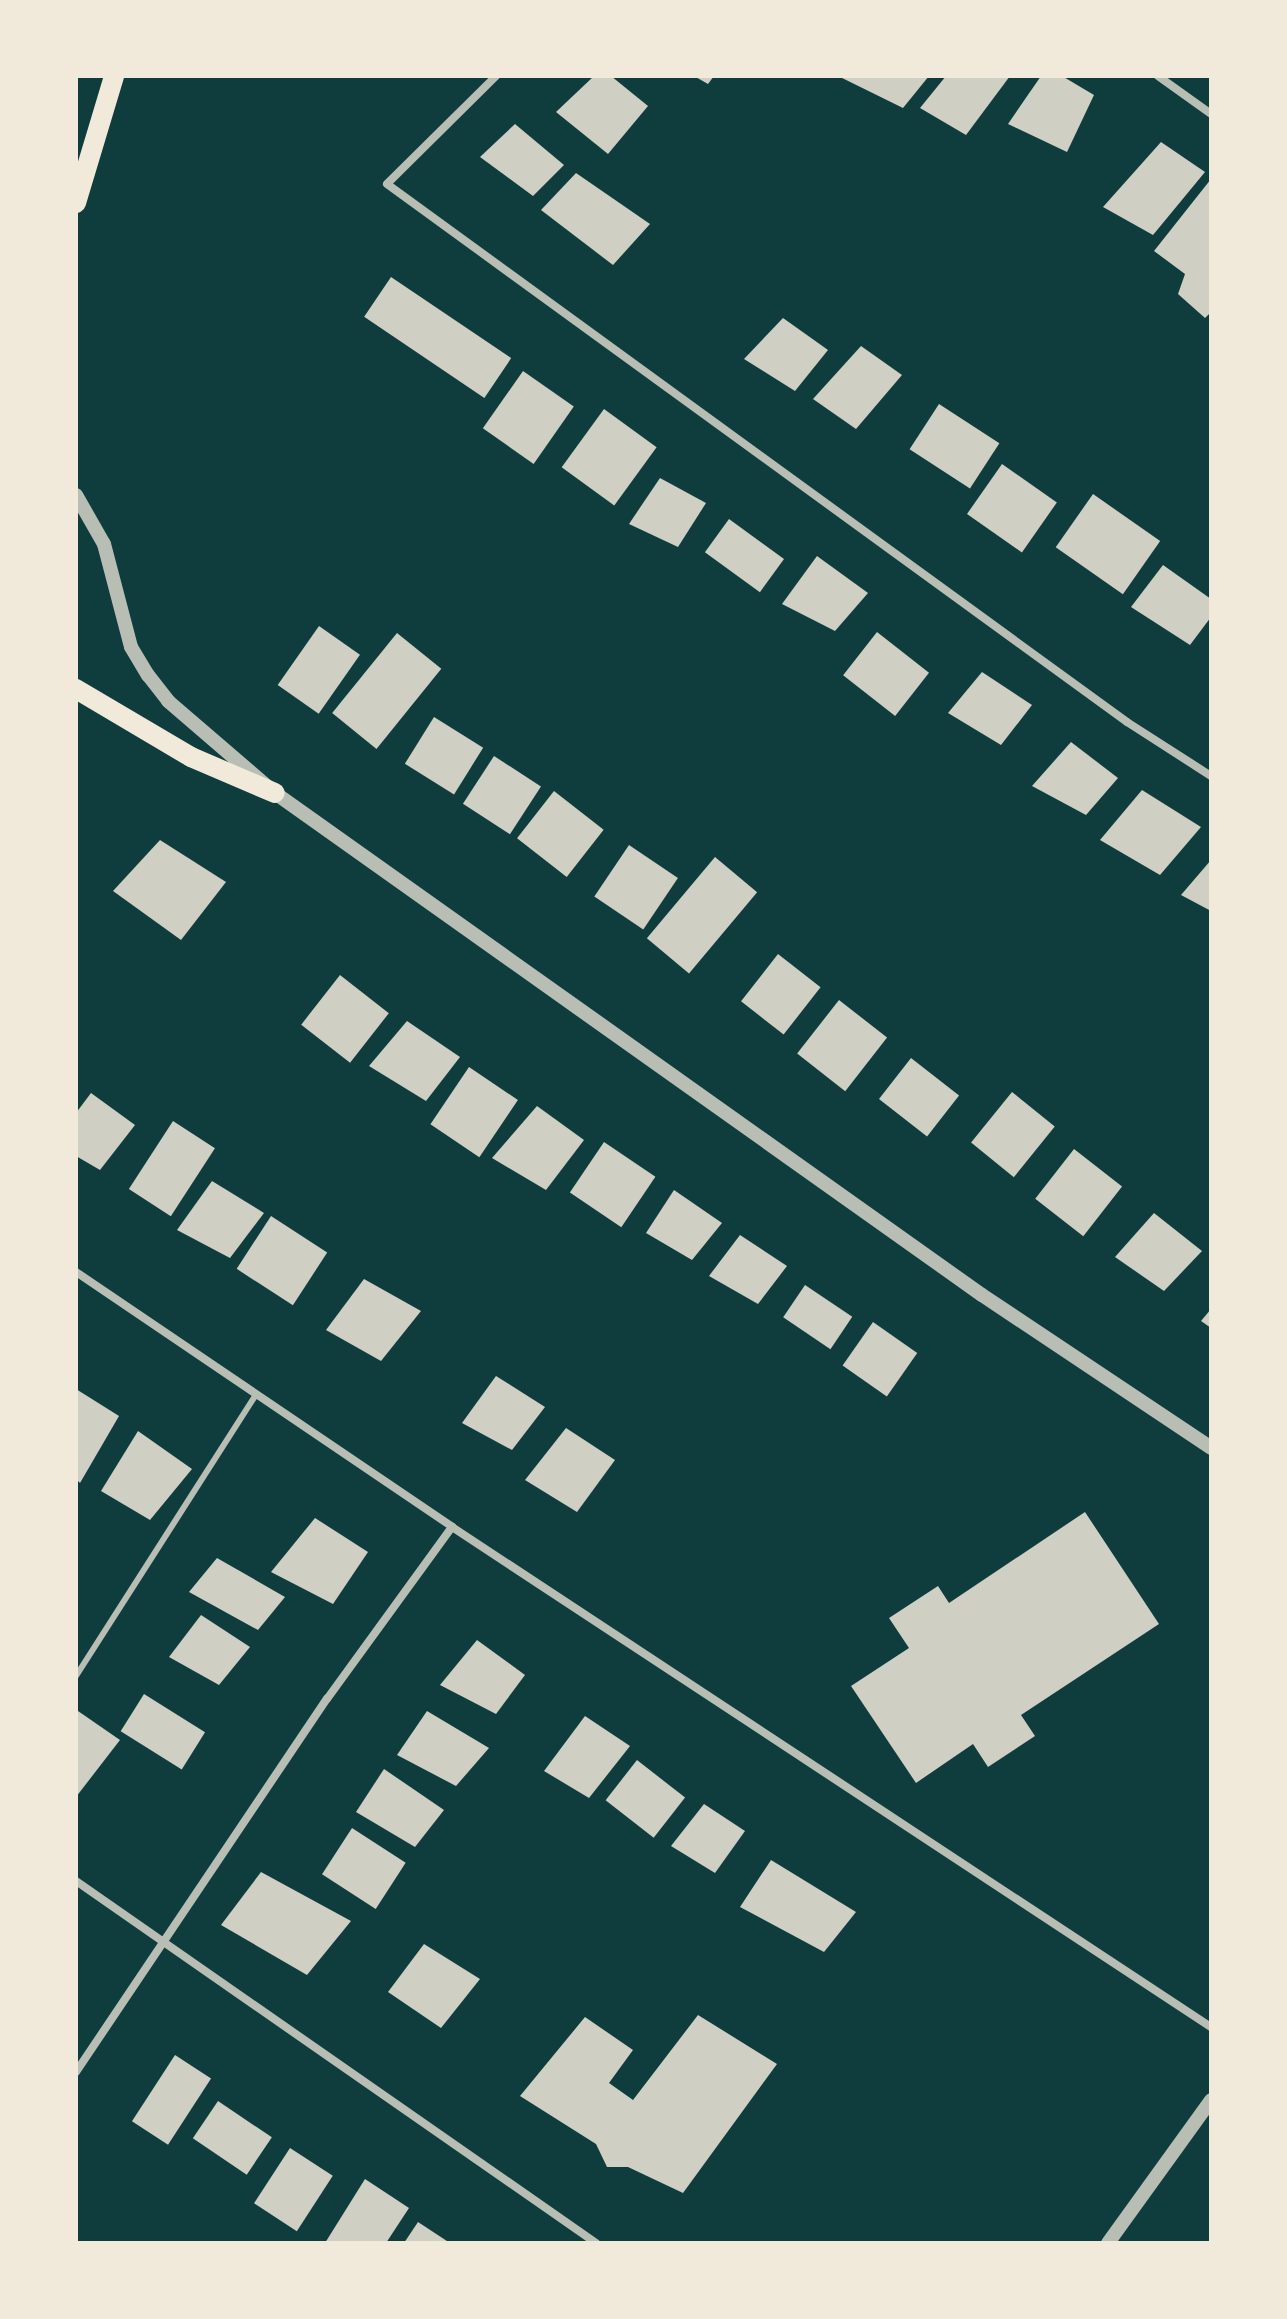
<!DOCTYPE html>
<html>
<head>
<meta charset="utf-8">
<style>
	body { margin:0 }
	#map { position:relative; width:1287px; height:2319px; overflow:hidden; background:#0f3d3e; font-family:"Public Sans",sans-serif }
	div>[style] { position:absolute }
	[style*='--x'] { left:calc(var(--x)*1px); top:calc(var(--y)*1px); width:calc(var(--w)*1px); rotate:calc(var(--a)*1deg) }
	.building>* { inset:0; background:#cfcfc3; transform-origin:0 0 }
	.service>* { height:6px; margin:-3px; padding:0 3px; transform-origin:3px; border-radius:3px; background:#b8beb3 }
	.minor>* { height:8px; margin:-4px; padding:0 4px; transform-origin:4px; border-radius:4px; background:#b8beb3 }
	.tertiary>* { height:14px; margin:-7px; padding:0 7px; transform-origin:7px; border-radius:7px; background:#b8beb3 }
	.primary>* { height:20px; margin:-10px; padding:0 10px; transform-origin:10px; border-radius:10px; background:#f1e9da }
	span { translate:-50% -50%; white-space:nowrap; text-align:center; line-height:1.15; -webkit-text-stroke:6px #f1e9da; paint-order:stroke }
	.frame { position:absolute; inset:0; border:78px solid #f1e9da; pointer-events:none }
</style>
</head>
<body>
<div id="map">
	<div class="building">
		<div style="clip-path:polygon(594px 76px,611px 76px,648px 106px,608px 154px,556px 112px)"></div>
		<div style="clip-path:polygon(694px 76px,714px 76px,708px 84px)"></div>
		<div style="clip-path:polygon(838px 76px,929px 76px,903px 108px)"></div>
		<div style="clip-path:polygon(946px 76px,1010px 76px,966px 135px,920px 108px)"></div>
		<div style="clip-path:polygon(1041px 76px,1062px 76px,1094px 95px,1067px 152px,1008px 124px)"></div>
		<div style="clip-path:polygon(515px 124px,564px 165px,533px 196px,480px 157px)"></div>
		<div style="clip-path:polygon(1161px 142px,1205px 172px,1153px 235px,1103px 207px)"></div>
		<div style="clip-path:polygon(576px 173px,650px 224px,613px 265px,541px 210px)"></div>
		<div style="clip-path:polygon(1211px 179px,1211px 312px,1205px 318px,1178px 294px,1185px 274px,1154px 251px)"></div>
		<div style="left:391px;top:277px;width:145px;height:48px;rotate:34deg"></div>
		<div style="clip-path:polygon(783px 318px,828px 350px,795px 391px,744px 359px)"></div>
		<div style="clip-path:polygon(861px 346px,902px 375px,856px 429px,813px 399px)"></div>
		<div style="left:523px;top:371px;width:62px;height:70px;rotate:35deg"></div>
		<div style="left:939px;top:404px;width:72px;height:54px;rotate:33deg"></div>
		<div style="left:604px;top:409px;width:65px;height:72px;rotate:36deg"></div>
		<div style="left:1002px;top:464px;width:67px;height:61px;rotate:35deg"></div>
		<div style="clip-path:polygon(660px 478px,706px 503px,678px 547px,629px 524px)"></div>
		<div style="left:1093px;top:494px;width:82px;height:65px;rotate:35deg"></div>
		<div style="left:729px;top:519px;width:68px;height:41px;rotate:36deg"></div>
		<div style="clip-path:polygon(817px 556px,868px 593px,835px 631px,782px 604px)"></div>
		<div style="clip-path:polygon(1163px 565px,1211px 599px,1211px 617px,1190px 645px,1131px 607px)"></div>
		<div style="left:319px;top:626px;width:50px;height:72px;rotate:35deg"></div>
		<div style="left:877px;top:632px;width:66px;height:55px;rotate:38deg"></div>
		<div style="left:397px;top:633px;width:57px;height:103px;rotate:39deg"></div>
		<div style="clip-path:polygon(982px 672px,1032px 705px,1001px 745px,948px 713px)"></div>
		<div style="left:434px;top:717px;width:58px;height:55px;rotate:32deg"></div>
		<div style="clip-path:polygon(1071px 742px,1118px 778px,1086px 815px,1032px 786px)"></div>
		<div style="left:494px;top:756px;width:56px;height:57px;rotate:33deg"></div>
		<div style="clip-path:polygon(1142px 790px,1201px 827px,1160px 875px,1100px 840px)"></div>
		<div style="left:554px;top:791px;width:63px;height:60px;rotate:38deg"></div>
		<div style="clip-path:polygon(160px 840px,226px 882px,181px 940px,113px 891px)"></div>
		<div style="left:629px;top:845px;width:59px;height:62px;rotate:34deg"></div>
		<div style="left:715px;top:857px;width:55px;height:106px;rotate:40deg"></div>
		<div style="clip-path:polygon(1211px 860px,1211px 911px,1181px 895px)"></div>
		<div style="left:778px;top:954px;width:54px;height:60px;rotate:38deg"></div>
		<div style="left:340px;top:975px;width:62px;height:63px;rotate:38deg"></div>
		<div style="left:839px;top:1000px;width:61px;height:68px;rotate:38deg"></div>
		<div style="clip-path:polygon(407px 1021px,460px 1057px,426px 1101px,369px 1066px)"></div>
		<div style="left:911px;top:1058px;width:61px;height:52px;rotate:38deg"></div>
		<div style="left:469px;top:1067px;width:59px;height:69px;rotate:34deg"></div>
		<div style="left:1012px;top:1092px;width:55px;height:65px;rotate:39deg"></div>
		<div style="clip-path:polygon(91px 1093px,135px 1125px,100px 1170px,76px 1156px,76px 1113px)"></div>
		<div style="clip-path:polygon(537px 1106px,584px 1140px,546px 1190px,492px 1158px)"></div>
		<div style="left:173px;top:1121px;width:50px;height:81px;rotate:33deg"></div>
		<div style="left:604px;top:1142px;width:62px;height:61px;rotate:34deg"></div>
		<div style="left:1074px;top:1149px;width:61px;height:63px;rotate:38deg"></div>
		<div style="clip-path:polygon(212px 1181px,264px 1213px,230px 1258px,177px 1230px)"></div>
		<div style="clip-path:polygon(674px 1190px,722px 1223px,692px 1260px,646px 1233px)"></div>
		<div style="clip-path:polygon(1154px 1213px,1202px 1251px,1164px 1291px,1115px 1257px)"></div>
		<div style="left:271px;top:1216px;width:67px;height:63px;rotate:33deg"></div>
		<div style="clip-path:polygon(740px 1235px,787px 1266px,758px 1304px,709px 1276px)"></div>
		<div style="clip-path:polygon(364px 1279px,421px 1311px,381px 1361px,326px 1330px)"></div>
		<div style="left:805px;top:1285px;width:57px;height:39px;rotate:34deg"></div>
		<div style="clip-path:polygon(1211px 1309px,1211px 1328px,1201px 1321px)"></div>
		<div style="left:873px;top:1322px;width:54px;height:53px;rotate:35deg"></div>
		<div style="clip-path:polygon(496px 1376px,545px 1407px,512px 1450px,462px 1423px)"></div>
		<div style="clip-path:polygon(76px 1389px,119px 1416px,80px 1483px,76px 1479px)"></div>
		<div style="clip-path:polygon(566px 1428px,615px 1460px,577px 1512px,525px 1480px)"></div>
		<div style="clip-path:polygon(138px 1431px,192px 1469px,150px 1520px,101px 1491px)"></div>
		<div style="clip-path:polygon(1085px 1512px,1159px 1624px,1021px 1715px,1035px 1736px,988px 1767px,973px 1744px,916px 1783px,851px 1686px,909px 1648px,889px 1618px,938px 1586px,949px 1603px)"></div>
		<div style="clip-path:polygon(315px 1518px,368px 1552px,333px 1604px,271px 1572px)"></div>
		<div style="clip-path:polygon(217px 1558px,285px 1597px,258px 1630px,189px 1592px)"></div>
		<div style="clip-path:polygon(201px 1615px,250px 1647px,219px 1685px,169px 1657px)"></div>
		<div style="clip-path:polygon(477px 1640px,525px 1675px,496px 1714px,440px 1685px)"></div>
		<div style="left:144px;top:1694px;width:72px;height:44px;rotate:32deg"></div>
		<div style="clip-path:polygon(78px 1711px,120px 1740px,76px 1797px,76px 1714px)"></div>
		<div style="clip-path:polygon(427px 1711px,489px 1748px,456px 1786px,397px 1755px)"></div>
		<div style="clip-path:polygon(585px 1716px,630px 1746px,589px 1798px,544px 1771px)"></div>
		<div style="left:637px;top:1760px;width:61px;height:51px;rotate:38deg"></div>
		<div style="clip-path:polygon(384px 1769px,444px 1810px,415px 1847px,356px 1812px)"></div>
		<div style="clip-path:polygon(704px 1804px,745px 1831px,715px 1873px,671px 1846px)"></div>
		<div style="left:352px;top:1828px;width:64px;height:55px;rotate:33deg"></div>
		<div style="clip-path:polygon(771px 1860px,856px 1912px,824px 1952px,740px 1907px)"></div>
		<div style="clip-path:polygon(261px 1872px,351px 1921px,307px 1975px,221px 1925px)"></div>
		<div style="clip-path:polygon(424px 1944px,480px 1979px,441px 2028px,388px 1992px)"></div>
		<div style="clip-path:polygon(698px 2015px,777px 2064px,683px 2193px,628px 2167px,607px 2167px,596px 2144px,520px 2096px,585px 2017px,633px 2050px,609px 2083px,633px 2100px)"></div>
		<div style="left:175px;top:2055px;width:43px;height:79px;rotate:33deg"></div>
		<div style="left:218px;top:2101px;width:65px;height:45px;rotate:34deg"></div>
		<div style="left:290px;top:2148px;width:51px;height:66px;rotate:33deg"></div>
		<div style="clip-path:polygon(365px 2179px,409px 2208px,386px 2243px,325px 2243px)"></div>
		<div style="clip-path:polygon(418px 2222px,450px 2243px,404px 2243px)"></div>
	</div>
	<div class="service">
		<div style="--x:76;--y:1676;--w:335;--a:-57.4"></div>
	</div>
	<div class="minor">
		<div style="--x:496;--y:76;--w:153;--a:135.3"></div>
		<div style="--x:387;--y:184;--w:915;--a:36.02"></div>
		<div style="--x:1127;--y:722;--w:100;--a:32.7"></div>
		<div style="--x:1158;--y:76;--w:65;--a:35.6"></div>
		<div style="--x:76;--y:1272;--w:454;--a:34.1"></div>
		<div style="--x:452;--y:1527;--w:909;--a:33.38"></div>
		<div style="--x:76;--y:1881;--w:634;--a:34.84"></div>
		<div style="--x:76;--y:2072;--w:450;--a:-56.1"></div>
		<div style="--x:327;--y:1699;--w:213;--a:-54"></div>
	</div>
	<div class="tertiary">
		<div style="--x:76;--y:495;--w:56;--a:60.3"></div>
		<div style="--x:104;--y:544;--w:106;--a:75.3"></div>
		<div style="--x:131;--y:647;--w:33;--a:59"></div>
		<div style="--x:148;--y:675;--w:33;--a:52"></div>
		<div style="--x:168;--y:701;--w:141;--a:40.7"></div>
		<div style="--x:275;--y:793;--w:867;--a:35.38"></div>
		<div style="--x:982;--y:1295;--w:275;--a:33.7"></div>
		<div style="--x:1108;--y:2243;--w:176;--a:-54.2"></div>
	</div>
	<div class="primary">
		<div style="--x:76;--y:203;--w:133;--a:-73.3"></div>
		<div style="--x:76;--y:689;--w:134;--a:30.6"></div>
		<div style="--x:191;--y:757;--w:91;--a:23.2"></div>
	</div>
	<div class="frame"></div>
</div>
</body>
</html>
